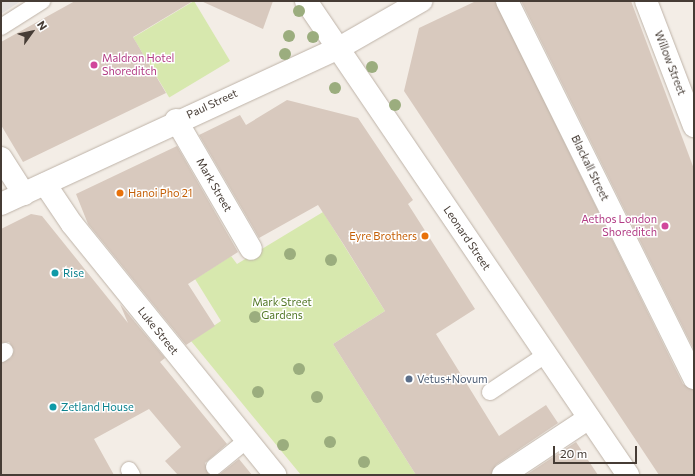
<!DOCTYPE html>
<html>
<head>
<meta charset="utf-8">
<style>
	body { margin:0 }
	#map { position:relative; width:695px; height:476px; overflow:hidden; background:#f3ede6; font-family:Commissioner,sans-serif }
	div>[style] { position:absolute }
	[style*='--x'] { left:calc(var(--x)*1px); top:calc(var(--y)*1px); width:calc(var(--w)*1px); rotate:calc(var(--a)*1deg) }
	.green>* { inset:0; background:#d7e8ae; transform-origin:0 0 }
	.parking>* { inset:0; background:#e4e0de }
	.building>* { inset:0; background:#d8c9be }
	.roads { filter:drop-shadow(0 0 1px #beb3a8) drop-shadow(0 0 1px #beb3a8) }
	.service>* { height:16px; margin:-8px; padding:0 8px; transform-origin:8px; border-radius:8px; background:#fff }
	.pedestrian>* { height:22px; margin:-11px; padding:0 11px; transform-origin:11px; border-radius:11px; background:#fff }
	.minor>* { height:22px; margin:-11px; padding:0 11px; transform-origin:11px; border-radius:11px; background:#fff }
	.trees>* { width:12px; height:12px; margin:-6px; border-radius:50%; background:#9bad7e }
	.dots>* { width:11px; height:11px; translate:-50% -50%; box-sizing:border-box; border:2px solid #fff; border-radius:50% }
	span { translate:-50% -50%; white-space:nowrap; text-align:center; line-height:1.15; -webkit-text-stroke:3px #fff; paint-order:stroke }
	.hotel-label { font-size:11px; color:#b23c85 }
	.left { translate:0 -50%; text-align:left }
	.right { translate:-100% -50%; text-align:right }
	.street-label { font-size:11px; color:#463c35 }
	.food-label { font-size:11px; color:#c56008 }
	.culture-label { font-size:11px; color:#0d838f }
	.park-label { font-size:11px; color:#537828 }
	.service-label { font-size:11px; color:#4e5e75 }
	.frame { position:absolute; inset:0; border:2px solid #463c35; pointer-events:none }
	.north { position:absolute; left:12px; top:12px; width:40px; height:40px; -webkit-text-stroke:3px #fff; paint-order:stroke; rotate:57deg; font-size:11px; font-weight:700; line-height:16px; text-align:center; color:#463c35 }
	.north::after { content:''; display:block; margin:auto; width:14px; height:18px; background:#463c35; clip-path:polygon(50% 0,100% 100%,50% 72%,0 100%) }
	.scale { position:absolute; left:553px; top:446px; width:84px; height:18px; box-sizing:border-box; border:2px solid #463c35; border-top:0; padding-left:5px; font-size:12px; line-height:14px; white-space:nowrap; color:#463c35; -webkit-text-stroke:3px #fff; paint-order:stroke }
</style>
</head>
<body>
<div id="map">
	<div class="green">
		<div style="left:194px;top:1px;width:70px;height:71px;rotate:59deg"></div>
		<div style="clip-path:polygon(323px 212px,385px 311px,333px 344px,416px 475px,301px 475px,191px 341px,221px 321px,195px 279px,231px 256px,237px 264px)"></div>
	</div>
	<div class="parking">
		<div style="clip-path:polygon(1px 1px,21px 1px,1px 14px)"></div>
	</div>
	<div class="building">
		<div style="clip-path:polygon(75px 1px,193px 1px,133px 37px,166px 93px,23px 162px,1px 125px,1px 42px)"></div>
		<div style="clip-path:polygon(201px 1px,273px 1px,263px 29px)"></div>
		<div style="clip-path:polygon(476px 1px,495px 1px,683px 384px,694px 390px,694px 475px,659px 475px,404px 91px,419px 28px)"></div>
		<div style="clip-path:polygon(521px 1px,631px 1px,694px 169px,694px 350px)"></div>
		<div style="clip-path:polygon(287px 100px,358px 118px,413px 200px,408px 204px,475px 309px,436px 334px,499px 436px,546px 405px,558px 423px,496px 465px,491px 475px,416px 475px,333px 344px,385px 311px,344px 245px,318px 205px,259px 238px,199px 135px,240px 115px,246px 125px)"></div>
		<div style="clip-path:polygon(177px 146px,238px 252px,188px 284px,215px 326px,186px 345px,88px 224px,76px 194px)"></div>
		<div style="clip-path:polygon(31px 214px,42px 216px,128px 323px,120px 304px,165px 358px,160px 362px,227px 444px,205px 463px,209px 475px,178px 475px,165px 461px,181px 447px,149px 409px,94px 439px,114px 475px,1px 475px,1px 363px,11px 358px,14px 350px,9px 342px,1px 343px,1px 229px)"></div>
		<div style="clip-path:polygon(576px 442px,598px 475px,526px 475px)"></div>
		<div style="clip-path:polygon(239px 459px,252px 475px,219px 475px,220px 474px)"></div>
	</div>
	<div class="roads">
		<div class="service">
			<div style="--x:1;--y:27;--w:49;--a:-32.4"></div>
			<div style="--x:1;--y:354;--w:5;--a:-37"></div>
			<div style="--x:490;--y:392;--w:69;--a:-33.7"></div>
			<div style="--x:214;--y:467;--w:43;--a:-39.3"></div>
			<div style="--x:129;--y:470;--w:6;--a:59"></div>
		</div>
		<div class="pedestrian">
			<div style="--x:503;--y:475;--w:103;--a:-33.5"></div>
		</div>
		<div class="minor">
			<div style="--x:306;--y:1;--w:573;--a:55.81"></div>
			<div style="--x:507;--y:1;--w:421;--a:63.6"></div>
			<div style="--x:646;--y:1;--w:134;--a:69"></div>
			<div style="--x:176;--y:120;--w:149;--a:59.8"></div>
			<div style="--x:1;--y:158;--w:43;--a:57.4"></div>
			<div style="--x:45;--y:184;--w:48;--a:56"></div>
			<div style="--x:72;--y:224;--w:323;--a:51"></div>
			<div style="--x:1;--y:204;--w:372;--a:-24.8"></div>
			<div style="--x:339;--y:48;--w:95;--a:-29.8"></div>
		</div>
	</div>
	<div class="trees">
		<div style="left:299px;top:11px"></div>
		<div style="left:289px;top:36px"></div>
		<div style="left:313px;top:37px"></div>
		<div style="left:285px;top:54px"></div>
		<div style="left:372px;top:67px"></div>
		<div style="left:335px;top:88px"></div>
		<div style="left:395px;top:105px"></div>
		<div style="left:290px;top:254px"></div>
		<div style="left:331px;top:260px"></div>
		<div style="left:255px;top:317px"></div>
		<div style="left:299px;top:369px"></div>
		<div style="left:258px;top:392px"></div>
		<div style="left:317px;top:397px"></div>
		<div style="left:330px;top:442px"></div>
		<div style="left:283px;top:445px"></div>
		<div style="left:364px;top:462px"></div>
	</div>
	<div class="dots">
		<div style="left:94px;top:65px;background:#d1479c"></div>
		<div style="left:120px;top:193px;background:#e8710a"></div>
		<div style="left:665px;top:226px;background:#d1479c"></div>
		<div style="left:425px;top:236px;background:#e8710a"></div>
		<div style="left:55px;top:273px;background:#0f9aa8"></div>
		<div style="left:409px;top:379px;background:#5c6f8a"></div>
		<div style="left:53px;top:407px;background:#0f9aa8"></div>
	</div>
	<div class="hotel-label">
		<span class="left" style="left:102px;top:65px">Maldron Hotel<br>Shoreditch</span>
		<span class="right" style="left:657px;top:226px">Aethos London<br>Shoreditch</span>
	</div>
	<div class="street-label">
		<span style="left:670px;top:63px;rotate:69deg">Willow Street</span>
		<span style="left:212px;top:104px;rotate:-25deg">Paul Street</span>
		<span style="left:590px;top:168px;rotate:64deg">Blackall Street</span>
		<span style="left:214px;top:185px;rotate:60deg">Mark Street</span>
		<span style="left:467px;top:238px;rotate:56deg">Leonard Street</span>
		<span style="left:158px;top:331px;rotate:51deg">Luke Street</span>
	</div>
	<div class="food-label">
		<span class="left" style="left:128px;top:193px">Hanoi Pho 21</span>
		<span class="right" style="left:417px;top:236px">Eyre Brothers</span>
	</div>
	<div class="culture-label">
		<span class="left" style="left:63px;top:273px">Rise</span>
		<span class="left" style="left:61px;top:407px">Zetland House</span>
	</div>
	<div class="park-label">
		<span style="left:282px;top:309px">Mark Street<br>Gardens</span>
	</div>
	<div class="service-label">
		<span class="left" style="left:417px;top:379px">Vetus+Novum</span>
	</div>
	<div class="frame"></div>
	<div class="north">N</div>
	<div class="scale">20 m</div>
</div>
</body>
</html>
